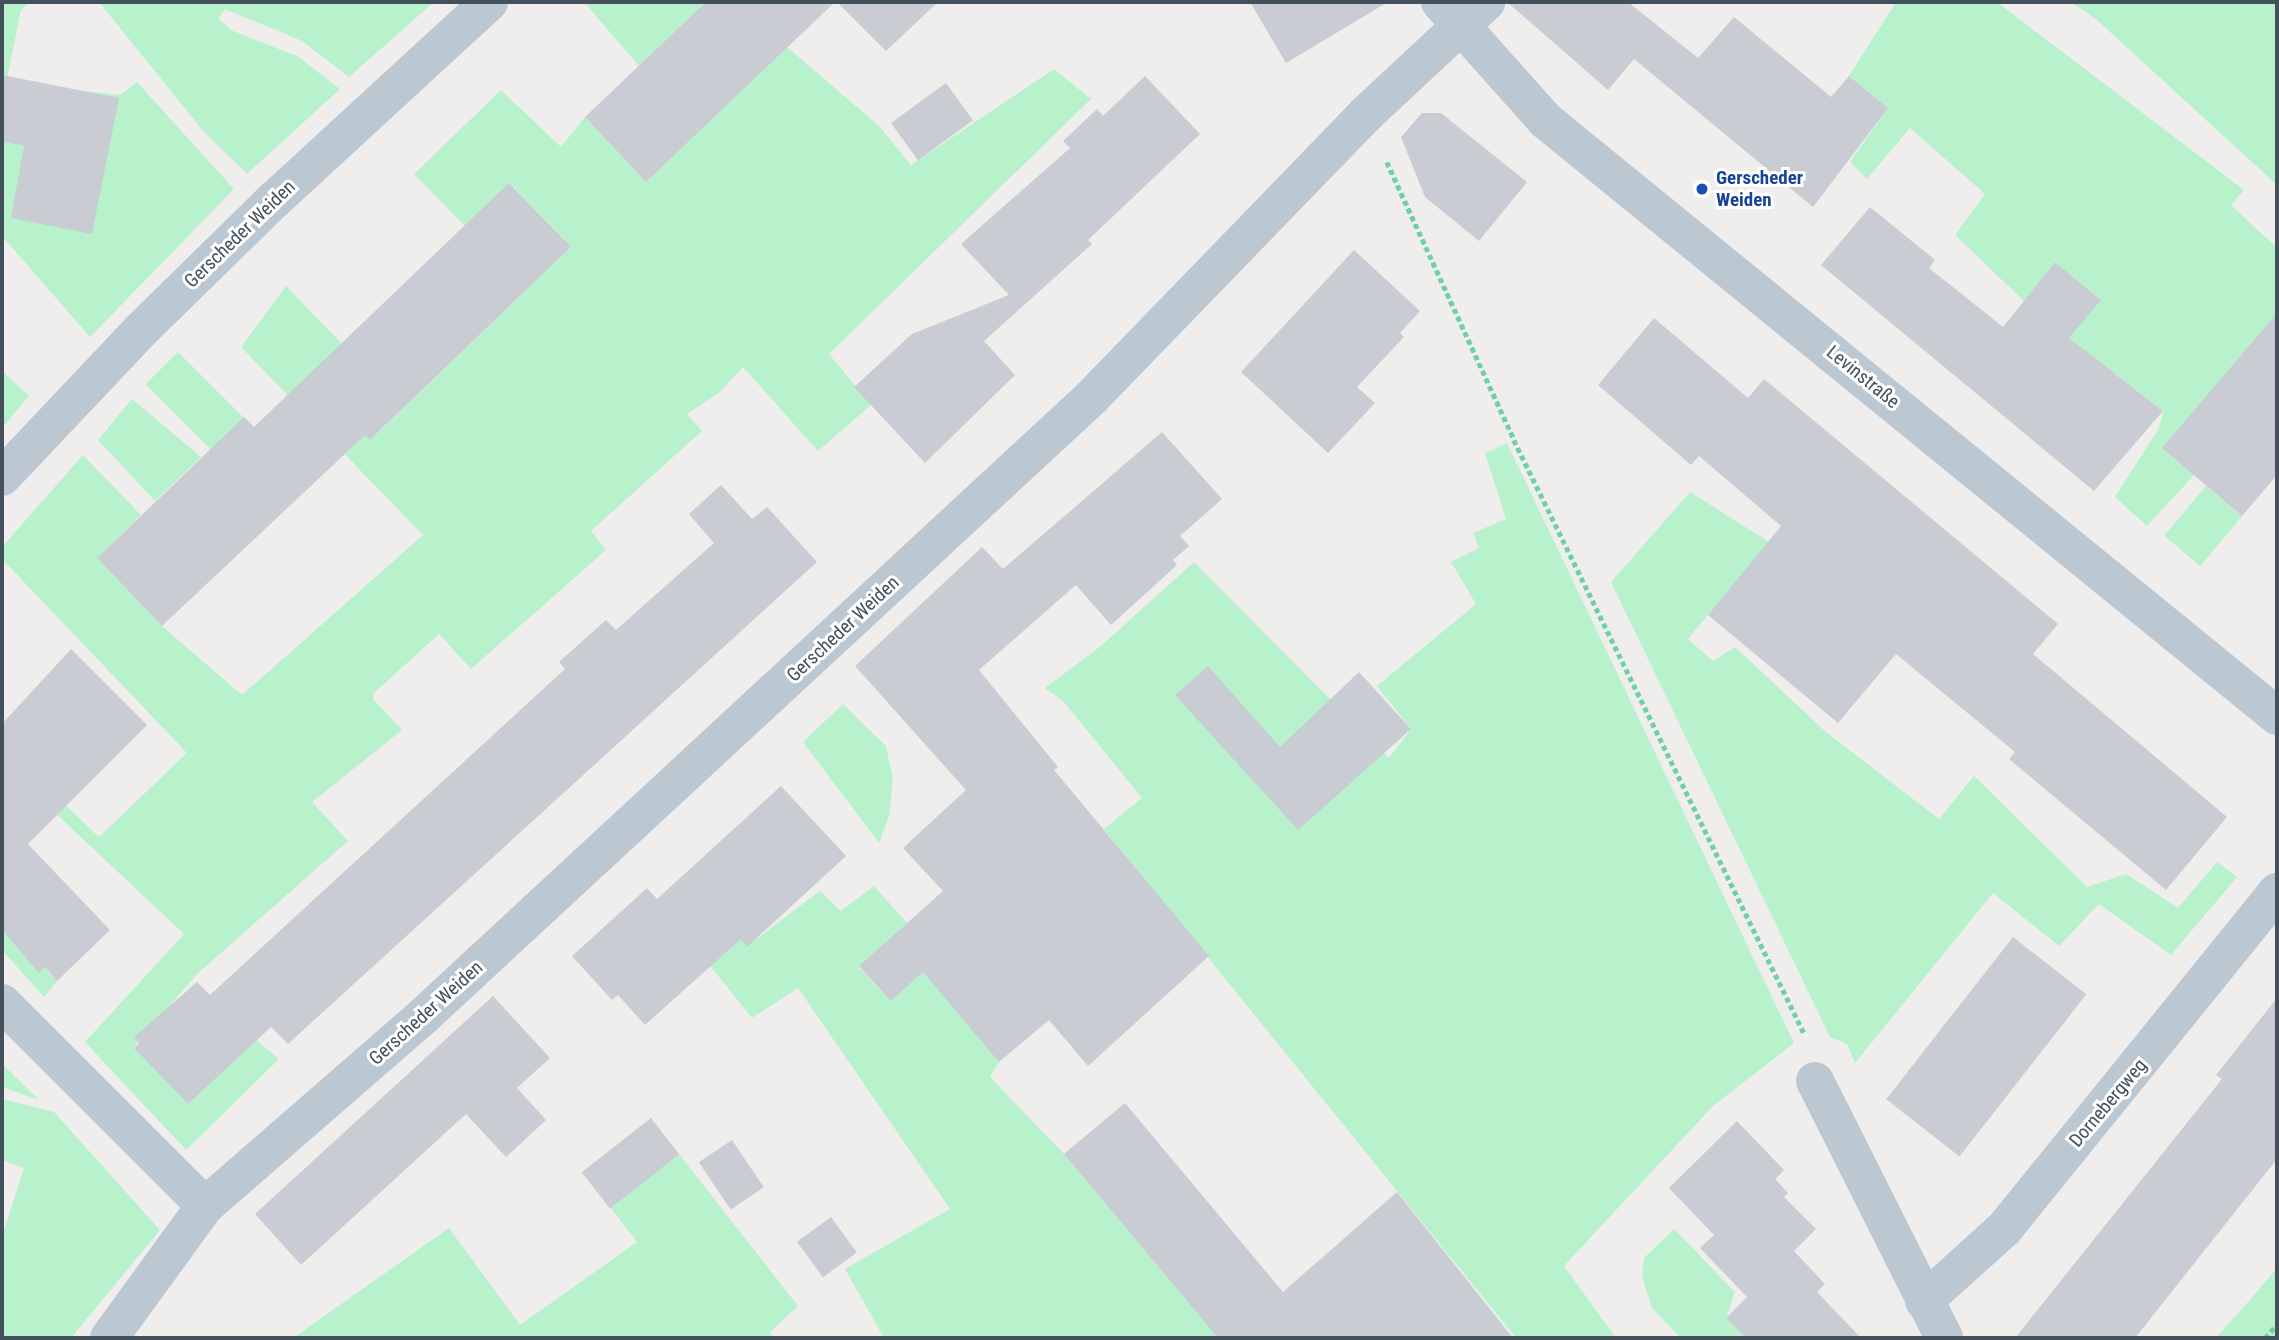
<!DOCTYPE html>
<html>
<head>
<meta charset="utf-8">
<style>
	body { margin:0 }
	#map { position:relative; width:2279px; height:1340px; overflow:hidden; background:#f0eded; font-family:"Roboto Condensed",sans-serif }
	div>[style] { position:absolute }
	[style*='--x'] { left:calc(var(--x)*1px); top:calc(var(--y)*1px); width:calc(var(--w)*1px); rotate:calc(var(--a)*1deg) }
	.green>* { inset:0; background:#b7f2cd; transform-origin:0 0 }
	.building>* { inset:0; background:#c9ccd2; transform-origin:0 0 }
	.path>* { height:4.5px; margin-top:-2.25px; transform-origin:0; background:repeating-linear-gradient(90deg,#6cd3a0 0 5px,transparent 0 8.5px) }
	.minor>* { height:38px; margin:-19px; padding:0 19px; transform-origin:19px; border-radius:19px; background:#bcc8d1 }
	.dots>* { width:19px; height:19px; translate:-50% -50%; box-sizing:border-box; border:4px solid #fff; border-radius:50% }
	span { translate:-50% -50%; white-space:nowrap; text-align:center; line-height:1.15; -webkit-text-stroke:6px #fff; paint-order:stroke }
	.transit-label { font-size:19px; color:#164399; font-weight:700 }
	.left { translate:0 -50%; text-align:left }
	.street-label { font-size:19px; color:#44515c }
	.frame { position:absolute; inset:0; border:4px solid #44515c; pointer-events:none }
</style>
</head>
<body>
<div id="map">
	<div class="green">
		<div style="clip-path:polygon(2px 2px,30px 2px,21px 10px,6px 83px,120px 95px,137px 82px,234px 189px,90px 337px,2px 236px)"></div>
		<div style="clip-path:polygon(99px 2px,434px 2px,349px 77px,302px 41px,225px 9px,218px 19px,233px 31px,297px 56px,340px 89px,247px 174px,204px 132px)"></div>
		<div style="clip-path:polygon(584px 2px,706px 2px,639px 66px)"></div>
		<div style="clip-path:polygon(1896px 2px,1997px 2px,2244px 190px,2231px 205px,2277px 248px,2277px 319px,2254px 342px,2277px 363px,2277px 390px,2263px 413px,2162px 448px,2194px 475px,2147px 526px,2115px 497px,2159px 428px,2163px 411px,2116px 374px,2092px 404px,2049px 363px,2100px 299px,2055px 262px,2024px 301px,1955px 235px,1985px 194px,1910px 128px,1867px 179px,1850px 162px,1888px 108px,1849px 76px)"></div>
		<div style="clip-path:polygon(2071px 2px,2277px 2px,2277px 185px,2097px 20px)"></div>
		<div style="clip-path:polygon(787px 47px,879px 126px,911px 165px,1054px 69px,1091px 99px,829px 354px,871px 405px,818px 451px,743px 367px,719px 393px,687px 414px,702px 431px,591px 531px,606px 550px,471px 669px,439px 634px,374px 693px,373px 699px,402px 730px,312px 802px,348px 841px,196px 975px,134px 1047px,188px 1104px,256px 1040px,279px 1059px,186px 1150px,85px 1042px,184px 934px,2px 763px,2px 745px,99px 837px,187px 753px,2px 559px,2px 547px,83px 455px,141px 515px,97px 558px,162px 626px,242px 695px,423px 535px,241px 347px,286px 286px,342px 344px,309px 375px,378px 433px,571px 247px,510px 183px,465px 226px,414px 174px,501px 90px,561px 147px,585px 117px,646px 182px)"></div>
		<div style="left:178px;top:352px;width:93px;height:46px;rotate:45deg"></div>
		<div style="clip-path:polygon(2px 371px,29px 396px,2px 428px)"></div>
		<div style="clip-path:polygon(132px 399px,201px 457px,155px 501px,98px 440px)"></div>
		<div style="clip-path:polygon(1507px 443px,1794px 1043px,1713px 1106px,1564px 1266px,1616px 1338px,1516px 1338px,1104px 829px,1142px 798px,1064px 702px,1045px 688px,1101px 646px,1194px 562px,1389px 758px,1411px 729px,1377px 686px,1476px 604px,1451px 562px,1479px 548px,1473px 533px,1506px 519px,1485px 453px)"></div>
		<div style="left:2206px;top:486px;width:47px;height:65px;rotate:40deg"></div>
		<div style="clip-path:polygon(1690px 492px,1769px 542px,1688px 639px,1713px 661px,1735px 647px,1826px 732px,1939px 819px,1974px 776px,2087px 887px,2126px 874px,2178px 908px,2217px 862px,2237px 877px,2171px 955px,2099px 904px,2059px 946px,1993px 893px,1855px 1063px,1847px 1044px,1830px 1037px,1611px 582px)"></div>
		<div style="clip-path:polygon(843px 704px,886px 746px,893px 780px,889px 816px,879px 843px,803px 742px)"></div>
		<div style="clip-path:polygon(874px 886px,907px 923px,859px 967px,891px 1001px,925px 970px,999px 1062px,990px 1077px,1064px 1154px,1218px 1338px,884px 1338px,845px 1269px,950px 1209px,798px 988px,752px 1018px,707px 962px,741px 931px,747px 946px,820px 891px,841px 911px)"></div>
		<div style="clip-path:polygon(2px 923px,57px 981px,44px 997px,2px 950px)"></div>
		<div style="clip-path:polygon(2px 1064px,39px 1100px,2px 1087px)"></div>
		<div style="clip-path:polygon(2px 1099px,54px 1112px,160px 1230px,71px 1338px,2px 1338px,2px 1237px,24px 1168px,2px 1160px)"></div>
		<div style="clip-path:polygon(679px 1154px,798px 1306px,770px 1332px,774px 1338px,293px 1338px,449px 1228px,520px 1325px,637px 1242px,610px 1207px)"></div>
		<div style="clip-path:polygon(1674px 1229px,1735px 1292px,1726px 1318px,1746px 1338px,1681px 1338px,1652px 1308px,1642px 1276px,1644px 1258px)"></div>
		<div style="clip-path:polygon(2277px 1268px,2277px 1338px,2216px 1338px,2254px 1295px)"></div>
	</div>
	<div class="building">
		<div style="clip-path:polygon(706px 2px,835px 2px,646px 182px,585px 117px)"></div>
		<div style="clip-path:polygon(837px 2px,938px 2px,886px 51px)"></div>
		<div style="clip-path:polygon(1250px 2px,1388px 2px,1286px 63px)"></div>
		<div style="clip-path:polygon(1507px 2px,1628px 2px,1698px 58px,1734px 17px,1831px 97px,1849px 76px,1888px 108px,1813px 207px,1634px 59px,1608px 90px)"></div>
		<div style="clip-path:polygon(2px 75px,119px 98px,92px 234px,11px 218px,24px 146px,2px 141px)"></div>
		<div style="clip-path:polygon(1145px 76px,1200px 134px,1088px 240px,1092px 244px,984px 341px,1015px 375px,925px 463px,854px 387px,912px 334px,1009px 295px,961px 244px,1070px 148px,1063px 141px,1097px 109px,1103px 116px)"></div>
		<div style="left:946px;top:83px;width:46px;height:68px;rotate:54deg"></div>
		<div style="clip-path:polygon(1422px 113px,1441px 113px,1527px 182px,1479px 241px,1425px 197px,1401px 137px)"></div>
		<div style="clip-path:polygon(509px 183px,571px 247px,370px 440px,365px 435px,162px 626px,97px 558px,244px 417px,254px 427px)"></div>
		<div style="clip-path:polygon(1870px 207px,1935px 260px,1929px 268px,2003px 327px,2055px 262px,2101px 300px,2069px 338px,2163px 411px,2094px 491px,1821px 265px)"></div>
		<div style="clip-path:polygon(1354px 250px,1420px 311px,1400px 333px,1404px 337px,1357px 387px,1375px 403px,1328px 453px,1241px 372px)"></div>
		<div style="clip-path:polygon(2277px 313px,2277px 475px,2242px 516px,2162px 448px)"></div>
		<div style="clip-path:polygon(1654px 318px,1748px 398px,1764px 379px,2058px 624px,2033px 654px,2227px 817px,2166px 890px,2009px 759px,2015px 752px,1896px 654px,1838px 723px,1708px 615px,1781px 526px,1699px 456px,1691px 465px,1598px 385px)"></div>
		<div style="clip-path:polygon(1162px 432px,1222px 499px,1180px 536px,1189px 546px,1173px 560px,1177px 565px,1111px 625px,1076px 585px,979px 670px,1058px 767px,1054px 770px,1209px 956px,1088px 1066px,1049px 1020px,999px 1062px,923px 972px,891px 1001px,859px 966px,943px 891px,903px 848px,966px 790px,855px 666px,982px 547px,1003px 569px)"></div>
		<div style="clip-path:polygon(721px 485px,752px 519px,767px 507px,817px 562px,288px 1044px,271px 1027px,188px 1104px,134px 1048px,139px 1043px,134px 1037px,197px 982px,210px 995px,565px 669px,559px 662px,606px 620px,616px 630px,714px 543px,689px 514px)"></div>
		<div style="clip-path:polygon(71px 649px,147px 725px,28px 844px,110px 930px,57px 981px,45px 967px,39px 973px,2px 930px,2px 724px)"></div>
		<div style="clip-path:polygon(1208px 666px,1280px 747px,1359px 672px,1411px 729px,1298px 830px,1175px 695px)"></div>
		<div style="clip-path:polygon(781px 786px,846px 856px,747px 947px,741px 939px,645px 1025px,618px 995px,612px 1000px,572px 956px,647px 888px,657px 899px)"></div>
		<div style="left:2013px;top:937px;width:93px;height:206px;rotate:38deg"></div>
		<div style="clip-path:polygon(493px 996px,550px 1058px,517px 1088px,546px 1120px,506px 1157px,466px 1114px,301px 1265px,255px 1214px)"></div>
		<div style="clip-path:polygon(2277px 998px,2277px 1159px,2135px 1338px,2015px 1338px,2222px 1079px,2216px 1075px)"></div>
		<div style="clip-path:polygon(1125px 1103px,1283px 1292px,1397px 1192px,1513px 1338px,1218px 1338px,1064px 1154px)"></div>
		<div style="left:651px;top:1118px;width:46px;height:88px;rotate:52deg"></div>
		<div style="clip-path:polygon(1737px 1121px,1784px 1170px,1775px 1179px,1788px 1193px,1784px 1197px,1816px 1229px,1794px 1251px,1825px 1284px,1817px 1292px,1861px 1338px,1746px 1338px,1726px 1318px,1747px 1297px,1700px 1248px,1714px 1235px,1669px 1188px)"></div>
		<div style="left:732px;top:1140px;width:57px;height:40px;rotate:56deg"></div>
		<div style="left:831px;top:1217px;width:44px;height:42px;rotate:54deg"></div>
	</div>
	<div class="path">
		<div style="--x:1387;--y:162;--w:306;--a:65.4"></div>
		<div style="--x:1514;--y:440;--w:662;--a:63.94"></div>
		<div style="--x:2265;--y:1338;--w:18;--a:-49"></div>
	</div>
	<div class="minor">
		<div style="--x:1440;--y:2;--w:158;--a:48.3"></div>
		<div style="--x:1545;--y:120;--w:944;--a:39.15"></div>
		<div style="--x:2;--y:477;--w:201;--a:-46.6"></div>
		<div style="--x:140;--y:331;--w:187;--a:-44.4"></div>
		<div style="--x:274;--y:200;--w:292;--a:-42.6"></div>
		<div style="--x:2;--y:1003;--w:287;--a:45"></div>
		<div style="--x:205;--y:1206;--w:282;--a:-41"></div>
		<div style="--x:418;--y:1021;--w:917;--a:-42.79"></div>
		<div style="--x:1091;--y:398;--w:394;--a:-45.9"></div>
		<div style="--x:1365;--y:115;--w:166;--a:-43"></div>
		<div style="--x:1815;--y:1081;--w:288;--a:63.3"></div>
		<div style="--x:1924;--y:1301;--w:108;--a:-42"></div>
		<div style="--x:2004;--y:1229;--w:434;--a:-51"></div>
		<div style="--x:109;--y:1338;--w:163;--a:-54"></div>
	</div>
	<div class="dots">
		<div style="left:1702px;top:189px;background:#1a4fb4"></div>
	</div>
	<div class="transit-label">
		<span class="left" style="left:1716px;top:189px">Gerscheder<br>Weiden</span>
	</div>
	<div class="street-label">
		<span style="left:240px;top:234px;rotate:-44deg">Gerscheder Weiden</span>
		<span style="left:1863px;top:377px;rotate:39deg">Levinstraße</span>
		<span style="left:843px;top:629px;rotate:-43deg">Gerscheder Weiden</span>
		<span style="left:426px;top:1013px;rotate:-42deg">Gerscheder Weiden</span>
		<span style="left:2108px;top:1103px;rotate:-50deg">Dornebergweg</span>
	</div>
	<div class="frame"></div>
</div>
</body>
</html>
